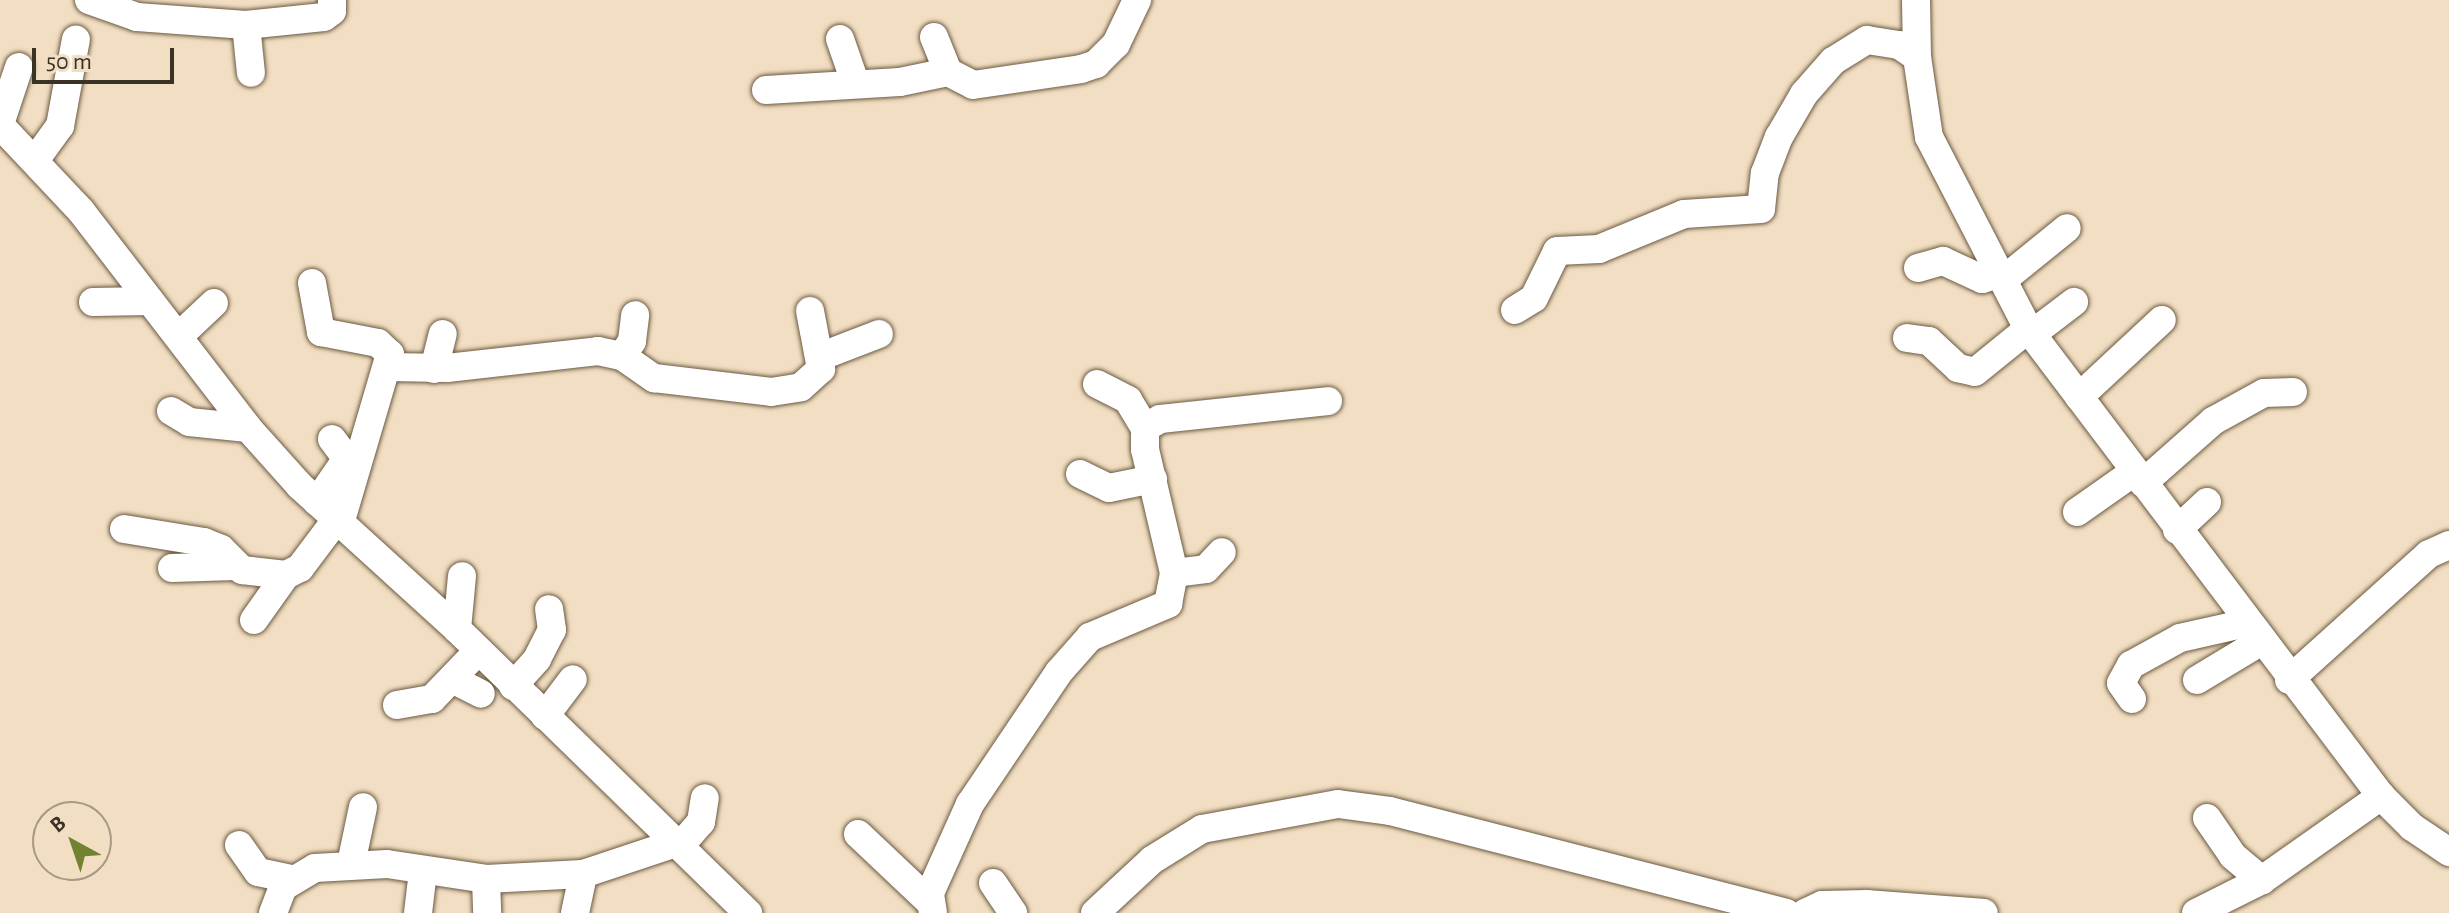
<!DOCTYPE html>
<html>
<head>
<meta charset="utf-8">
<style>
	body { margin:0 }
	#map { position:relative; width:2449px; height:913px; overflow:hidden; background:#f2dec2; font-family:"Alegreya Sans",sans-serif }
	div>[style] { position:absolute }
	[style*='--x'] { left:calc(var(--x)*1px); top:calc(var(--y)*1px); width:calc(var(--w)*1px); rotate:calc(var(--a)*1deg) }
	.roads { filter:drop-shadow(0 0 2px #6b5a42) drop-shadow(0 0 2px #6b5a42) }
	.minor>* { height:28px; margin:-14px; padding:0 14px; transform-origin:14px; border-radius:14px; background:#fff }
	span { translate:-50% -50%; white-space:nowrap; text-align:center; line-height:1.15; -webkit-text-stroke:6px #f2dec2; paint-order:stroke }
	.north { position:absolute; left:32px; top:801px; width:80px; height:80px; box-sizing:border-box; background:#f2dec2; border:2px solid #a89984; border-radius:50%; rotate:320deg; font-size:22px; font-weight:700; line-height:32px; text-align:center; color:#3a3227 }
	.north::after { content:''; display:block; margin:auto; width:28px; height:36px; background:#718231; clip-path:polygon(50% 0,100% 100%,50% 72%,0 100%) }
	.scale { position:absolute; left:32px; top:48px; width:142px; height:36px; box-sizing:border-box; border:4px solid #3a3227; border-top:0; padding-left:10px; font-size:24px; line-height:28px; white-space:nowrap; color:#3a3227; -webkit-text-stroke:6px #f2dec2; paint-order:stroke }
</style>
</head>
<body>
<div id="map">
	<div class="roads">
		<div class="minor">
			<div style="--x:89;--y:0;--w:51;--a:19.5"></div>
			<div style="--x:137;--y:17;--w:109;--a:4.2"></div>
			<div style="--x:246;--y:25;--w:78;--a:-5.9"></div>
			<div style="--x:324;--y:17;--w:10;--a:-37"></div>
			<div style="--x:332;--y:11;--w:11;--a:-90"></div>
			<div style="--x:1916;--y:0;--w:57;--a:89"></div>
			<div style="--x:1917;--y:57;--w:81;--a:81.5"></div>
			<div style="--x:1929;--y:137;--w:216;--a:62.7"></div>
			<div style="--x:2028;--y:329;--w:585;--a:52.91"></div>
			<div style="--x:2381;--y:796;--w:44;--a:45"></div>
			<div style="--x:2412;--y:827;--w:45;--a:34"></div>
			<div style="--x:246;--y:25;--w:48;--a:84.1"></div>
			<div style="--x:934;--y:37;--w:38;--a:68"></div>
			<div style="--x:840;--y:39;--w:46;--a:70.8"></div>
			<div style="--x:766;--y:90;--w:134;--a:-3.4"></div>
			<div style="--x:900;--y:82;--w:49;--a:-11.8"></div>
			<div style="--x:948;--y:72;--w:28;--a:27"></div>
			<div style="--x:973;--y:85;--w:109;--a:-8.4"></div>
			<div style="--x:1081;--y:69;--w:16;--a:-18"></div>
			<div style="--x:1096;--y:64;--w:28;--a:-45"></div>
			<div style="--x:1116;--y:44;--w:49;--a:-64.5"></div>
			<div style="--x:0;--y:124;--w:60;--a:-71.6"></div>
			<div style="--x:0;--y:125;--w:118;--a:46.7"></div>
			<div style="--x:81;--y:211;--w:274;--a:52.4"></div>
			<div style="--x:248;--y:428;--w:78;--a:48.1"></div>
			<div style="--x:300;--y:486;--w:212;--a:42.3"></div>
			<div style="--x:457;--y:629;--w:407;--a:44.3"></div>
			<div style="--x:36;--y:159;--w:41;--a:-54"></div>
			<div style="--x:60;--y:126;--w:88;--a:-79.6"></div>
			<div style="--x:1918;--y:268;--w:26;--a:-16"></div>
			<div style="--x:1943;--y:261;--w:43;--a:24.8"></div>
			<div style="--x:1982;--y:279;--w:19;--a:-16"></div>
			<div style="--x:2003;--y:280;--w:82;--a:-39.1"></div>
			<div style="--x:312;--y:283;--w:50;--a:79.6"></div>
			<div style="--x:321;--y:332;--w:58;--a:10.9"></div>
			<div style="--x:378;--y:343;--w:16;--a:43"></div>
			<div style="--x:390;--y:354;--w:177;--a:106.4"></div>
			<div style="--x:93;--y:302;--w:57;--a:-1"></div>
			<div style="--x:1515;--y:310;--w:22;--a:-32"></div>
			<div style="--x:1534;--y:298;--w:52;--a:-63.9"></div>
			<div style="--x:1557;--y:251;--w:42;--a:-2.7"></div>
			<div style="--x:1599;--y:249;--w:92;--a:-22.4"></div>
			<div style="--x:1684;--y:214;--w:77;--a:-3.7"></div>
			<div style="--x:1761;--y:209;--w:36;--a:-84"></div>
			<div style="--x:1765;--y:173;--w:39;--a:-69"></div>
			<div style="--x:1779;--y:137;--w:50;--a:-59.8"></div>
			<div style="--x:1804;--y:94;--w:44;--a:-48.7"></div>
			<div style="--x:1833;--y:61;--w:40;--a:-32"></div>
			<div style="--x:1867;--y:40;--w:32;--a:9"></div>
			<div style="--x:1899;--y:45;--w:22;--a:34"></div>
			<div style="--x:2032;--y:334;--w:53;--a:-37.3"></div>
			<div style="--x:179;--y:336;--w:48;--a:-43.3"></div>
			<div style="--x:1907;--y:338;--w:22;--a:8"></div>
			<div style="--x:1929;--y:341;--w:40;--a:43"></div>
			<div style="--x:1958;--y:368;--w:17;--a:13"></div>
			<div style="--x:1975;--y:372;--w:68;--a:-39.1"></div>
			<div style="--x:622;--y:356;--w:18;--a:-56"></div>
			<div style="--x:632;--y:341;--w:26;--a:-83"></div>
			<div style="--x:822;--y:356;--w:61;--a:-21.1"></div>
			<div style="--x:388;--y:367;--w:59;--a:1"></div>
			<div style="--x:447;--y:368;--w:152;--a:-6.4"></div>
			<div style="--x:598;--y:351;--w:25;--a:12"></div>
			<div style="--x:622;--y:356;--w:39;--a:35"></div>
			<div style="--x:654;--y:378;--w:118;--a:6.8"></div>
			<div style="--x:771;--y:392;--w:30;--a:-9"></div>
			<div style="--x:801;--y:387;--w:27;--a:-42"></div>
			<div style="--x:821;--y:369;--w:59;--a:-100.7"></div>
			<div style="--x:434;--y:369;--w:36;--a:-76"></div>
			<div style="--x:1097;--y:384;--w:35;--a:27"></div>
			<div style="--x:1128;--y:400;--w:33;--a:59"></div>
			<div style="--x:2079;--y:397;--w:113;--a:-42.9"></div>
			<div style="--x:171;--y:411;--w:21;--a:31"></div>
			<div style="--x:189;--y:422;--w:59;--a:5.8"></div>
			<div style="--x:1080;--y:474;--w:32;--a:26"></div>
			<div style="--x:1109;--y:488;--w:45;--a:-11.6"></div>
			<div style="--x:2143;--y:483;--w:94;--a:-41.5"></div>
			<div style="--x:2213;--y:421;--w:58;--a:-28.8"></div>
			<div style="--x:2264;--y:393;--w:29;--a:-2"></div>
			<div style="--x:317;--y:502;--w:46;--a:-55.6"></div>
			<div style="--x:343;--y:464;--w:9;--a:-84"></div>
			<div style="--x:344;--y:455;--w:20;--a:-127"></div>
			<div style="--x:2077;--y:512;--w:70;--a:-35.1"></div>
			<div style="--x:124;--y:529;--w:81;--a:9.2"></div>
			<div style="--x:204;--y:542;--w:18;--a:22"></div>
			<div style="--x:221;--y:549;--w:30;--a:45"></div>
			<div style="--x:242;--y:570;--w:44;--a:6.5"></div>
			<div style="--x:286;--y:575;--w:16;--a:-27"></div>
			<div style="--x:300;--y:568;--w:60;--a:-53.1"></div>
			<div style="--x:2177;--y:530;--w:41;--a:-43"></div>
			<div style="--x:172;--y:568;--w:63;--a:-1.8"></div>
			<div style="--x:1174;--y:573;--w:32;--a:-7"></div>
			<div style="--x:1206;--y:569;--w:23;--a:-47"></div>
			<div style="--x:254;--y:620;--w:55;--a:-54.6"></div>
			<div style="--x:457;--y:629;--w:53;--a:-84.6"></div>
			<div style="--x:454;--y:680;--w:30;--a:27"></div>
			<div style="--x:2197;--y:680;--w:74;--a:-31.1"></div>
			<div style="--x:2289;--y:680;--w:188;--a:-42"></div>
			<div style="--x:2429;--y:554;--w:22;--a:-24"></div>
			<div style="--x:513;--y:686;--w:36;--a:-48"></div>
			<div style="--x:537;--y:659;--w:33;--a:-63"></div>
			<div style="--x:552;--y:630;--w:21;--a:-98"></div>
			<div style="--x:2132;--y:699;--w:19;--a:-125"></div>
			<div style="--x:2121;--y:683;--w:21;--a:-61"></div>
			<div style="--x:2131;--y:665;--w:56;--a:-28.9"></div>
			<div style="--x:2180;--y:638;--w:69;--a:-12.6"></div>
			<div style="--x:397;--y:705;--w:36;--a:-10"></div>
			<div style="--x:432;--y:699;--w:66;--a:-46.2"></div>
			<div style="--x:545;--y:716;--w:46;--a:-52.9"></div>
			<div style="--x:2207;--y:818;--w:46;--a:55.6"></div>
			<div style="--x:2233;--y:856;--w:38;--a:40"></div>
			<div style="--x:858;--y:834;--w:99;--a:43.4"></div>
			<div style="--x:239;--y:845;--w:33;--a:55"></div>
			<div style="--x:258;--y:872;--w:35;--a:12"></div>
			<div style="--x:680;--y:846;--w:32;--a:-49"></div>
			<div style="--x:701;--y:822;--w:24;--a:-81"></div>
			<div style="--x:351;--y:864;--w:58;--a:-78.1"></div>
			<div style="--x:486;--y:879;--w:34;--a:88"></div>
			<div style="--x:993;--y:883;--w:36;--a:56"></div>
			<div style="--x:273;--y:913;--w:28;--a:-69"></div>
			<div style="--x:283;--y:887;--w:37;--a:-31"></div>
			<div style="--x:315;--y:868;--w:72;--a:-3.2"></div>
			<div style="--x:387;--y:864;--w:100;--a:8.6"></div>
			<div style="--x:486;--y:879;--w:97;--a:-3"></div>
			<div style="--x:583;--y:874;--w:98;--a:-18.4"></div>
			<div style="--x:418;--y:913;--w:42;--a:-83.2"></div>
			<div style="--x:575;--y:913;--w:40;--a:-78"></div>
			<div style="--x:933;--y:913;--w:20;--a:-99"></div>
			<div style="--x:930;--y:893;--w:98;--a:-65.8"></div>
			<div style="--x:970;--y:804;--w:159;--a:-56"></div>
			<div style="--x:1059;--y:672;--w:47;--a:-48.5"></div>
			<div style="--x:1090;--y:637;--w:85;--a:-22.9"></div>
			<div style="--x:1168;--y:604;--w:32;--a:-79"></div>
			<div style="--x:1174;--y:573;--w:127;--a:-103.2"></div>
			<div style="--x:1145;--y:449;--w:21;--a:-90"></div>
			<div style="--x:1145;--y:428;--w:17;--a:-31"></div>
			<div style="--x:1160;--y:419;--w:169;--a:-6.1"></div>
			<div style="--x:1095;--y:913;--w:78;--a:-42.9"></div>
			<div style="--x:1152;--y:860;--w:59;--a:-31.8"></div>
			<div style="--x:1202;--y:829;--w:138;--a:-10.4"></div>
			<div style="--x:1338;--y:804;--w:52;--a:7.7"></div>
			<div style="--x:1390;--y:811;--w:409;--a:14.4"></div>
			<div style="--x:1805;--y:913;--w:19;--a:-25"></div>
			<div style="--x:1822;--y:905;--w:45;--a:-1.3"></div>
			<div style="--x:1867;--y:904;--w:117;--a:4.4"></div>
			<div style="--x:2196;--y:913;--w:74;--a:-26.6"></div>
			<div style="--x:2262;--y:880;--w:146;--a:-35.2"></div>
		</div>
	</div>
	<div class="north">B</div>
	<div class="scale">50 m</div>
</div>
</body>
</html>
